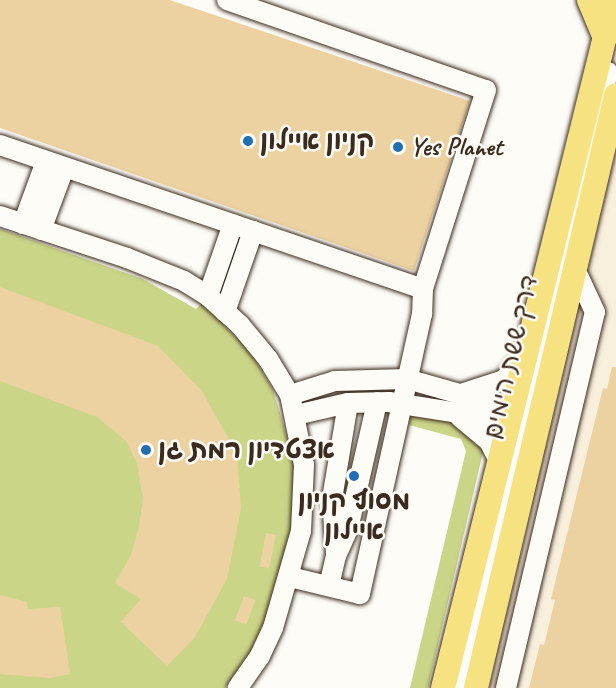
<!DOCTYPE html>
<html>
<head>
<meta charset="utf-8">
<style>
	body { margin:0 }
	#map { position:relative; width:616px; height:688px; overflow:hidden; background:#fdfcf7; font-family:Caveat,"Playpen Sans Hebrew",sans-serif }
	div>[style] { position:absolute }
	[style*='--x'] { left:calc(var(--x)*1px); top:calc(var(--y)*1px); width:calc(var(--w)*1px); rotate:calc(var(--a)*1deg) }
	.built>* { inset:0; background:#f8efdd }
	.green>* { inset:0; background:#cbd588 }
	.building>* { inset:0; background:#edd2a1; transform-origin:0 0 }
	.roads { filter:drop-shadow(0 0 2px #3b2a1e) drop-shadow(0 0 2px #3b2a1e) }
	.minor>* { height:20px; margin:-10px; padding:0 10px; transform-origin:10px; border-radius:10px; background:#fdfcf7 }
	.major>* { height:24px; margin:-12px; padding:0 12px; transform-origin:12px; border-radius:12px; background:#f6e281 }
	.dots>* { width:16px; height:16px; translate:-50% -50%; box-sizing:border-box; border:3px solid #fdfcf7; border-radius:50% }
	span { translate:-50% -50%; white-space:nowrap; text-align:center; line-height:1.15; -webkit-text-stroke:5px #fdfcf7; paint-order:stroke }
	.poi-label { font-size:26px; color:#3b2a1e; font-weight:700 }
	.left { translate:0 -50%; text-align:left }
	.street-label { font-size:26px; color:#3b2a1e }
</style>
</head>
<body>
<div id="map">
	<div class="built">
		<div style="clip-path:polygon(616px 125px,616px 688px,481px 688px)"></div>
	</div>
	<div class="green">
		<div style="clip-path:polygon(0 229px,143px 279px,196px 309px,202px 303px,251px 352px,273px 390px,296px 466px,295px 520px,270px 612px,252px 650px,225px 688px,0 688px)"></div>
		<div style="clip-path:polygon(408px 409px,461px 425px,475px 435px,483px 452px,428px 688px,410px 688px,466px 451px,461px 439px,409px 425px)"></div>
	</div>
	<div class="building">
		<div style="clip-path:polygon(0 0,170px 0,470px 101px,414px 271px,0 128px)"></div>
		<div style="clip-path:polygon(0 287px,158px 346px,201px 390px,237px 453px,241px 508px,227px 579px,195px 637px,167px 666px,121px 622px,141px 599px,115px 583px,131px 555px,139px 527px,143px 499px,137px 463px,126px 441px,97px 417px,0 381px)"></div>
		<div style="clip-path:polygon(612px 367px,616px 367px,616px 688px,529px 688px,540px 644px,544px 645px,555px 600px,551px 599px,603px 388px,607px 389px)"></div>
		<div style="left:266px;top:533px;width:10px;height:34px;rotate:11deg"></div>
		<div style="clip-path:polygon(0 595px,27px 602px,28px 609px,60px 607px,70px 674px,50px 678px,0 674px)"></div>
		<div style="left:244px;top:596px;width:12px;height:26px;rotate:20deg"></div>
	</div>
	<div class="roads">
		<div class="minor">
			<div style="--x:227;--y:0;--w:274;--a:19.2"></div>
			<div style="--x:486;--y:90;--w:209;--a:107.6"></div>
			<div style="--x:423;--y:289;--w:25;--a:92"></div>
			<div style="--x:422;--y:314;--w:287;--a:102.5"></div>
			<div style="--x:360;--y:594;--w:72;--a:-166.3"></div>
			<div style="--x:0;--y:145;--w:447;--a:18.8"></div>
			<div style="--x:0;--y:216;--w:134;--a:18.3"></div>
			<div style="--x:127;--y:258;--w:61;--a:22"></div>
			<div style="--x:184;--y:281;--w:28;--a:32"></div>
			<div style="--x:208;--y:296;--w:43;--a:42.2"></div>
			<div style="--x:240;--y:325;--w:44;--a:50.5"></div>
			<div style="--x:268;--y:359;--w:42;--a:58.6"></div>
			<div style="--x:290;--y:395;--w:71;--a:78.7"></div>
			<div style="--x:304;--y:465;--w:66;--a:92.6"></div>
			<div style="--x:301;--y:531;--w:101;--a:106.1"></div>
			<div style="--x:273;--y:628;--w:31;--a:115"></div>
			<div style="--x:260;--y:656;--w:39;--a:125"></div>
			<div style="--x:23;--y:224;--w:67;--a:-69.9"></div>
			<div style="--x:41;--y:230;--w:66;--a:-69.6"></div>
			<div style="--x:208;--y:296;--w:76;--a:-70.9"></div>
			<div style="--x:225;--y:312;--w:86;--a:-70.9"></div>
			<div style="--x:464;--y:393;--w:42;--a:-18"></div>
			<div style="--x:504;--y:380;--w:31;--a:-50"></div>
			<div style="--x:290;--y:395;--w:47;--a:-17.3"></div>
			<div style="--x:335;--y:381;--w:72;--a:-1.6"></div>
			<div style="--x:407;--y:379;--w:125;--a:15.8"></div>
			<div style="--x:296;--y:415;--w:53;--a:-13"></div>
			<div style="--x:348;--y:403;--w:41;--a:-1.4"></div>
			<div style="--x:389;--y:402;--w:134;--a:9"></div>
			<div style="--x:460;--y:417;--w:38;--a:40"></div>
			<div style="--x:489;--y:441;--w:22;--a:63"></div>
			<div style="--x:336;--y:553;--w:54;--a:-94.2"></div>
			<div style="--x:332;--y:499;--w:97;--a:-80.5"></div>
			<div style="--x:329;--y:586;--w:31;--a:-77"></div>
			<div style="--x:336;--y:556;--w:30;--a:-66"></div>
			<div style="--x:348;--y:529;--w:130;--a:-77.1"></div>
			<div style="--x:462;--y:688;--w:633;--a:-76.67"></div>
			<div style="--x:506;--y:688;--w:386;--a:-76.7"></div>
			<div style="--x:595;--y:312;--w:47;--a:-114.9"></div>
		</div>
		<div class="major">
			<div style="--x:589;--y:0;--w:41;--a:67.2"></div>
			<div style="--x:443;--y:688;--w:709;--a:-76.04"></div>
			<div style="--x:476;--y:688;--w:609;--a:-76.72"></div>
		</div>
	</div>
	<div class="dots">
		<div style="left:248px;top:141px;background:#1f6fb2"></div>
		<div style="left:398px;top:147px;background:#1f6fb2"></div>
		<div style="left:146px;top:450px;background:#1f6fb2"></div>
		<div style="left:354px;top:476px;background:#1f6fb2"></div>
	</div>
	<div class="poi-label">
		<span class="left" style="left:260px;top:141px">קניון איילון</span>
		<span class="left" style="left:410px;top:147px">Yes Planet</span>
		<span class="left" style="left:158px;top:450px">אצטדיון רמת גן</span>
		<span style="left:354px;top:516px">מסוף קניון<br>איילון</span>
	</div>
	<div class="street-label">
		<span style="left:511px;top:357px;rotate:-77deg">דרך ששת הימים</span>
	</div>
</div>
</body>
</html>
